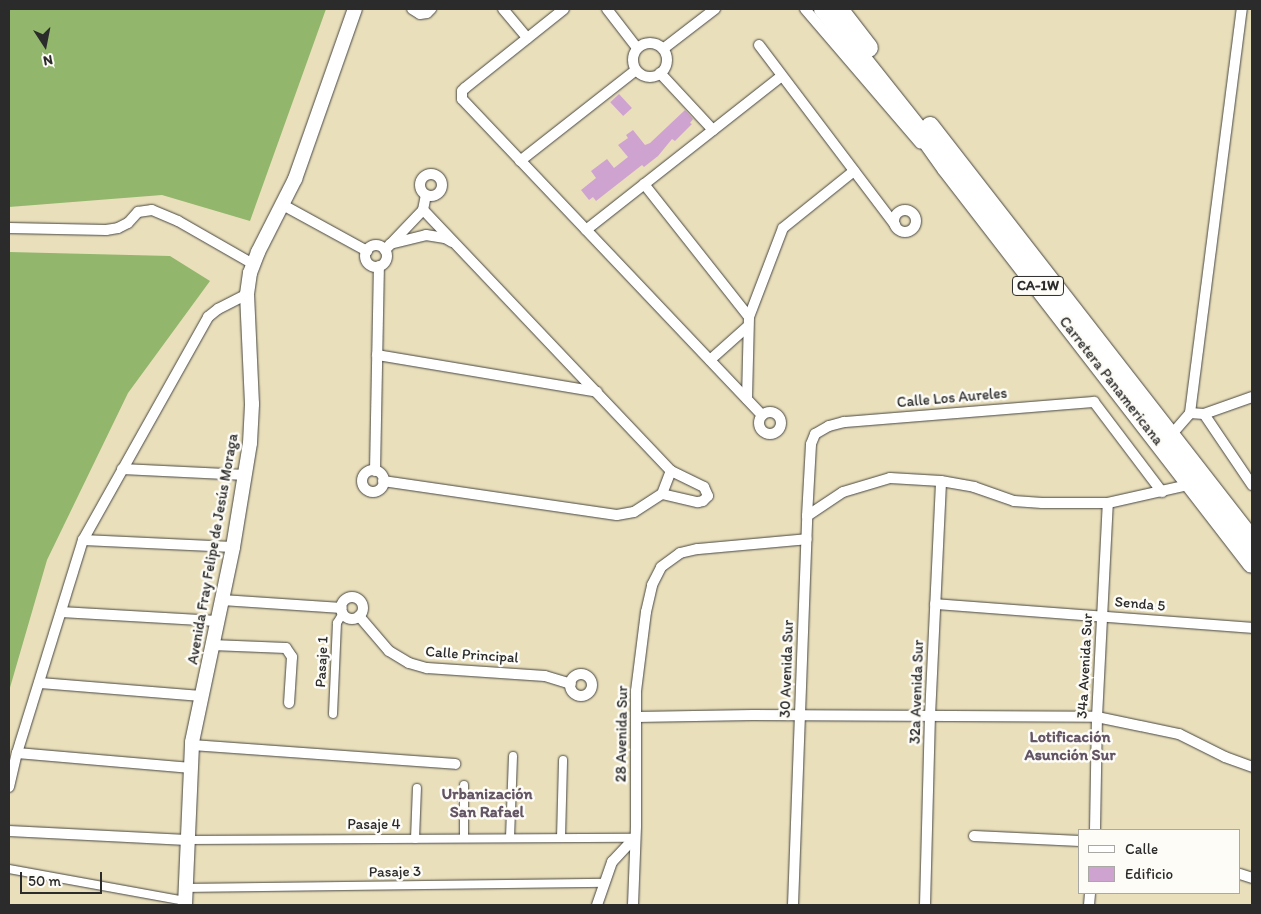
<!DOCTYPE html>
<html>
<head>
<meta charset="utf-8">
<style>
	body { margin:0 }
	#map { position:relative; width:1261px; height:914px; overflow:hidden; background:#e9dfbb; font-family:Itim,sans-serif }
	div>[style] { position:absolute }
	[style*='--x'] { left:calc(var(--x)*1px); top:calc(var(--y)*1px); width:calc(var(--w)*1px); rotate:calc(var(--a)*1deg) }
	.forest>* { inset:0; background:#91b66c }
	.building>* { inset:0; background:#cfa3d0; transform-origin:0 0 }
	.roads { filter:drop-shadow(0 0 1px #484641) drop-shadow(0 0 1px #484641) }
	.pedestrian>* { height:8px; margin:-4px; padding:0 4px; transform-origin:4px; border-radius:4px; background:#fff }
	.minor>* { height:10px; margin:-5px; padding:0 5px; transform-origin:5px; border-radius:5px; background:#fff }
	.minor>.ring { margin:-5px; padding:0; box-sizing:content-box; background:none; border:10px solid #fff; border-radius:50% }
	.tertiary>* { height:14px; margin:-7px; padding:0 7px; transform-origin:7px; border-radius:7px; background:#fff }
	.trunk>* { height:18px; margin:-9px; padding:0 9px; transform-origin:9px; border-radius:9px; background:#fff }
	span { translate:-50% -50%; white-space:nowrap; text-align:center; line-height:1.15; -webkit-text-stroke:5px #fdfcf7; paint-order:stroke }
	.shield-label span { padding:1px 4px; background:#fdfcf7; border:1px solid; border-radius:4px; -webkit-text-stroke-width:0 }
	.shield-label { font-size:14px; color:#2b2b2b; font-weight:700 }
	.street-label { font-size:15px; color:#2b2b2b }
	.neighbourhood-label { font-size:16px; color:#645565; font-weight:700 }
	.frame { position:absolute; inset:0; border:10px solid #2b2b2b; pointer-events:none }
	.legend { position:absolute; left:1078px; top:829px; width:162px; height:65px; box-sizing:border-box; background:#fdfcf7; border:1px solid #a9a8a5; margin:0; padding:6px 9px; list-style:none; font-size:15px; color:#2b2b2b }
	.legend li { display:flex; align-items:center; gap:10px; height:25px }
	.legend b { width:25px; border:1px solid #a9a8a5 }
	.north { position:absolute; left:20px; top:20px; width:50px; height:50px; -webkit-text-stroke:4px #fdfcf7; paint-order:stroke; rotate:169deg; font-size:14px; font-weight:700; line-height:20px; text-align:center; color:#2b2b2b }
	.north::after { content:''; display:block; margin:auto; width:18px; height:22px; background:#2b2b2b; clip-path:polygon(50% 0,100% 100%,50% 72%,0 100%) }
	.scale { position:absolute; left:20px; top:872px; width:82px; height:22px; box-sizing:border-box; border:2px solid #2b2b2b; border-top:0; padding-left:6px; font-size:15px; line-height:18px; white-space:nowrap; color:#2b2b2b; -webkit-text-stroke:4px #fdfcf7; paint-order:stroke }
</style>
</head>
<body>
<div id="map">
	<div class="forest">
		<div style="clip-path:polygon(9px 9px,326px 9px,250px 221px,162px 195px,9px 207px)"></div>
		<div style="clip-path:polygon(9px 252px,170px 256px,210px 281px,128px 393px,47px 560px,9px 691px)"></div>
	</div>
	<div class="building">
		<div style="left:619px;top:94px;width:19px;height:12px;rotate:47deg"></div>
		<div style="clip-path:polygon(685px 110px,693px 119px,690px 123px,692px 124px,675px 141px,672px 139px,658px 156px,644px 167px,642px 165px,596px 201px,593px 197px,589px 200px,581px 190px,596px 178px,591px 171px,607px 159px,614px 168px,628px 157px,618px 145px,628px 138px,626px 135px,633px 130px,645px 145px,650px 143px)"></div>
	</div>
	<div class="roads">
		<div class="pedestrian">
			<div style="--x:333;--y:714;--w:91;--a:-87.5"></div>
			<div style="--x:337;--y:623;--w:12;--a:-59"></div>
			<div style="--x:464;--y:838;--w:53;--a:-90"></div>
			<div style="--x:510;--y:838;--w:82;--a:-87.9"></div>
			<div style="--x:561;--y:838;--w:78;--a:-88.5"></div>
			<div style="--x:415;--y:839;--w:51;--a:-87.8"></div>
			<div style="--x:187;--y:840;--w:447;--a:-0.3"></div>
			<div style="--x:9;--y:869;--w:179;--a:10.3"></div>
			<div style="--x:186;--y:888;--w:418;--a:-0.7"></div>
		</div>
		<div class="minor">
			<div style="--x:412;--y:9;--w:9;--a:32"></div>
			<div style="--x:420;--y:14;--w:7;--a:-8"></div>
			<div style="--x:427;--y:13;--w:6;--a:-45"></div>
			<div style="--x:503;--y:9;--w:38;--a:50"></div>
			<div style="--x:564;--y:9;--w:127;--a:141.4"></div>
			<div style="--x:465;--y:88;--w:4;--a:135"></div>
			<div style="--x:462;--y:91;--w:8;--a:90"></div>
			<div style="--x:462;--y:99;--w:436;--a:46.5"></div>
			<div style="--x:607;--y:9;--w:49;--a:52.4"></div>
			<div style="--x:805;--y:9;--w:177;--a:49.4"></div>
			<div class="ring" style="left:633px;top:43px;width:24px;height:24px"></div>
			<div style="--x:759;--y:45;--w:226;--a:52.9"></div>
			<div style="--x:663;--y:49;--w:66;--a:-37.6"></div>
			<div style="--x:660;--y:73;--w:78;--a:47.1"></div>
			<div style="--x:520;--y:161;--w:147;--a:-38.1"></div>
			<div class="ring" style="left:420px;top:174px;width:12px;height:12px"></div>
			<div style="--x:644;--y:184;--w:169;--a:51.7"></div>
			<div style="--x:283;--y:205;--w:96;--a:28.7"></div>
			<div class="ring" style="left:894px;top:210px;width:12px;height:12px"></div>
			<div style="--x:9;--y:228;--w:97;--a:1.2"></div>
			<div style="--x:106;--y:230;--w:12;--a:-9"></div>
			<div style="--x:118;--y:228;--w:11;--a:-27"></div>
			<div style="--x:128;--y:223;--w:15;--a:-48"></div>
			<div style="--x:138;--y:212;--w:14;--a:-8"></div>
			<div style="--x:152;--y:210;--w:28;--a:23"></div>
			<div style="--x:178;--y:221;--w:86;--a:29.8"></div>
			<div style="--x:586;--y:230;--w:249;--a:-38.2"></div>
			<div style="--x:390;--y:244;--w:37;--a:-14"></div>
			<div style="--x:426;--y:235;--w:19;--a:9"></div>
			<div style="--x:445;--y:238;--w:8;--a:30"></div>
			<div class="ring" style="left:365px;top:245px;width:12px;height:12px"></div>
			<div style="--x:385;--y:250;--w:55;--a:-46.5"></div>
			<div style="--x:423;--y:210;--w:15;--a:-79"></div>
			<div style="--x:377;--y:355;--w:223;--a:9.5"></div>
			<div style="--x:710;--y:360;--w:50;--a:-41.7"></div>
			<div style="--x:747;--y:399;--w:82;--a:-88.6"></div>
			<div style="--x:749;--y:317;--w:95;--a:-69.1"></div>
			<div style="--x:783;--y:228;--w:91;--a:-38.8"></div>
			<div class="ring" style="left:759px;top:412px;width:12px;height:12px"></div>
			<div style="--x:1190;--y:413;--w:14;--a:4"></div>
			<div style="--x:1204;--y:414;--w:86;--a:55.9"></div>
			<div style="--x:1204;--y:414;--w:51;--a:-19.5"></div>
			<div style="--x:1172;--y:434;--w:28;--a:-49"></div>
			<div style="--x:1190;--y:413;--w:407;--a:-82.7"></div>
			<div style="--x:122;--y:469;--w:124;--a:2.8"></div>
			<div class="ring" style="left:362px;top:470px;width:12px;height:12px"></div>
			<div style="--x:375;--y:471;--w:205;--a:-88.9"></div>
			<div style="--x:383;--y:481;--w:236;--a:8.3"></div>
			<div style="--x:617;--y:515;--w:17;--a:-10"></div>
			<div style="--x:634;--y:512;--w:33;--a:-33"></div>
			<div style="--x:662;--y:494;--w:25;--a:-69"></div>
			<div style="--x:671;--y:471;--w:360;--a:-133.5"></div>
			<div style="--x:662;--y:494;--w:37;--a:13"></div>
			<div style="--x:698;--y:502;--w:5;--a:-11"></div>
			<div style="--x:703;--y:501;--w:7;--a:-45"></div>
			<div style="--x:708;--y:496;--w:10;--a:-114"></div>
			<div style="--x:704;--y:487;--w:37;--a:-154"></div>
			<div style="--x:807;--y:516;--w:43;--a:-33.7"></div>
			<div style="--x:843;--y:492;--w:49;--a:-16.6"></div>
			<div style="--x:890;--y:478;--w:51;--a:3.4"></div>
			<div style="--x:941;--y:481;--w:34;--a:10"></div>
			<div style="--x:974;--y:487;--w:42;--a:19.3"></div>
			<div style="--x:1014;--y:501;--w:28;--a:4"></div>
			<div style="--x:1042;--y:503;--w:66;--a:0"></div>
			<div style="--x:1108;--y:503;--w:86;--a:-12.7"></div>
			<div style="--x:83;--y:540;--w:150;--a:2.7"></div>
			<div class="ring" style="left:341px;top:597px;width:12px;height:12px"></div>
			<div style="--x:222;--y:600;--w:120;--a:3.8"></div>
			<div style="--x:935;--y:604;--w:318;--a:4.3"></div>
			<div style="--x:61;--y:612;--w:156;--a:3.3"></div>
			<div style="--x:359;--y:616;--w:46;--a:49.4"></div>
			<div style="--x:389;--y:651;--w:23;--a:31"></div>
			<div style="--x:409;--y:663;--w:19;--a:16"></div>
			<div style="--x:427;--y:668;--w:118;--a:3.9"></div>
			<div style="--x:545;--y:676;--w:27;--a:17"></div>
			<div style="--x:212;--y:645;--w:74;--a:2.3"></div>
			<div style="--x:286;--y:648;--w:11;--a:56"></div>
			<div style="--x:292;--y:657;--w:46;--a:93.7"></div>
			<div class="ring" style="left:570px;top:674px;width:12px;height:12px"></div>
			<div style="--x:39;--y:683;--w:164;--a:4.6"></div>
			<div style="--x:636;--y:717;--w:117;--a:-1"></div>
			<div style="--x:753;--y:715;--w:344;--a:0.3"></div>
			<div style="--x:1097;--y:717;--w:84;--a:11.7"></div>
			<div style="--x:1179;--y:734;--w:51;--a:26.6"></div>
			<div style="--x:1225;--y:757;--w:29;--a:20"></div>
			<div style="--x:192;--y:745;--w:264;--a:4.1"></div>
			<div style="--x:17;--y:753;--w:175;--a:4.9"></div>
			<div style="--x:9;--y:787;--w:35;--a:-77"></div>
			<div style="--x:17;--y:753;--w:223;--a:-72.8"></div>
			<div style="--x:83;--y:540;--w:256;--a:-60.7"></div>
			<div style="--x:208;--y:317;--w:13;--a:-39"></div>
			<div style="--x:218;--y:309;--w:33;--a:-27"></div>
			<div style="--x:1095;--y:830;--w:113;--a:-89"></div>
			<div style="--x:1097;--y:717;--w:214;--a:-87.1"></div>
			<div style="--x:9;--y:831;--w:178;--a:2.9"></div>
			<div style="--x:974;--y:836;--w:106;--a:2.7"></div>
			<div style="--x:1240;--y:874;--w:13;--a:18"></div>
			<div style="--x:597;--y:905;--w:46;--a:-70.8"></div>
			<div style="--x:612;--y:862;--w:33;--a:-47"></div>
			<div style="--x:633;--y:905;--w:79;--a:-87.8"></div>
			<div style="--x:636;--y:826;--w:135;--a:-90"></div>
			<div style="--x:636;--y:691;--w:80;--a:-82.8"></div>
			<div style="--x:646;--y:612;--w:28;--a:-77"></div>
			<div style="--x:652;--y:585;--w:20;--a:-63"></div>
			<div style="--x:661;--y:567;--w:24;--a:-36"></div>
			<div style="--x:680;--y:553;--w:18;--a:-13"></div>
			<div style="--x:698;--y:549;--w:109;--a:-5.2"></div>
			<div style="--x:793;--y:905;--w:389;--a:-87.9"></div>
			<div style="--x:807;--y:516;--w:72;--a:-86.8"></div>
			<div style="--x:811;--y:444;--w:11;--a:-68"></div>
			<div style="--x:815;--y:434;--w:16;--a:-30"></div>
			<div style="--x:829;--y:426;--w:16;--a:-15"></div>
			<div style="--x:844;--y:422;--w:251;--a:-4.6"></div>
			<div style="--x:1094;--y:402;--w:113;--a:52.9"></div>
			<div style="--x:925;--y:905;--w:189;--a:-88.5"></div>
			<div style="--x:930;--y:716;--w:235;--a:-87.3"></div>
			<div style="--x:1089;--y:905;--w:12;--a:-85"></div>
		</div>
		<div class="tertiary">
			<div style="--x:185;--y:905;--w:163;--a:-87.5"></div>
			<div style="--x:192;--y:742;--w:199;--a:-78.1"></div>
			<div style="--x:233;--y:547;--w:105;--a:-80.7"></div>
			<div style="--x:250;--y:443;--w:39;--a:-87"></div>
			<div style="--x:252;--y:404;--w:110;--a:-92.6"></div>
			<div style="--x:247;--y:294;--w:21;--a:-82"></div>
			<div style="--x:250;--y:273;--w:22;--a:-69"></div>
			<div style="--x:258;--y:252;--w:82;--a:-63.1"></div>
			<div style="--x:295;--y:179;--w:180;--a:-70.6"></div>
		</div>
		<div class="trunk">
			<div style="--x:823;--y:9;--w:154;--a:51.6"></div>
			<div style="--x:919;--y:130;--w:47;--a:54.6"></div>
			<div style="--x:946;--y:168;--w:500;--a:52.31"></div>
			<div style="--x:839;--y:9;--w:49;--a:52.4"></div>
			<div style="--x:930;--y:126;--w:524;--a:52.13"></div>
		</div>
	</div>
	<div class="shield-label">
		<span style="left:1038px;top:286px">CA-1W</span>
	</div>
	<div class="street-label">
		<span style="left:1111px;top:381px;rotate:52deg">Carretera Panamericana</span>
		<span style="left:952px;top:398px;rotate:-5deg">Calle Los Aureles</span>
		<span style="left:213px;top:549px;rotate:-80deg">Avenida Fray Felipe de Jesús Moraga</span>
		<span style="left:1140px;top:604px;rotate:5deg">Senda 5</span>
		<span style="left:472px;top:655px;rotate:4deg">Calle Principal</span>
		<span style="left:322px;top:662px;rotate:-87deg">Pasaje 1</span>
		<span style="left:1085px;top:666px;rotate:-87deg">34a Avenida Sur</span>
		<span style="left:787px;top:669px;rotate:-88deg">30 Avenida Sur</span>
		<span style="left:917px;top:692px;rotate:-88deg">32a Avenida Sur</span>
		<span style="left:622px;top:734px;rotate:-89deg">28 Avenida Sur</span>
		<span style="left:374px;top:825px">Pasaje 4</span>
		<span style="left:395px;top:872px;rotate:-1deg">Pasaje 3</span>
	</div>
	<div class="neighbourhood-label">
		<span style="left:1070px;top:746px">Lotificación<br>Asunción Sur</span>
		<span style="left:487px;top:803px">Urbanización<br>San Rafael</span>
	</div>
	<div class="frame"></div>
	<ul class="legend">
	<li><b style="height:6px;background:#fff"></b>Calle</li>
	<li><b style="height:14px;background:#cfa3d0"></b>Edificio</li>
	</ul>
	<div class="north">N</div>
	<div class="scale">50 m</div>
</div>
</body>
</html>
